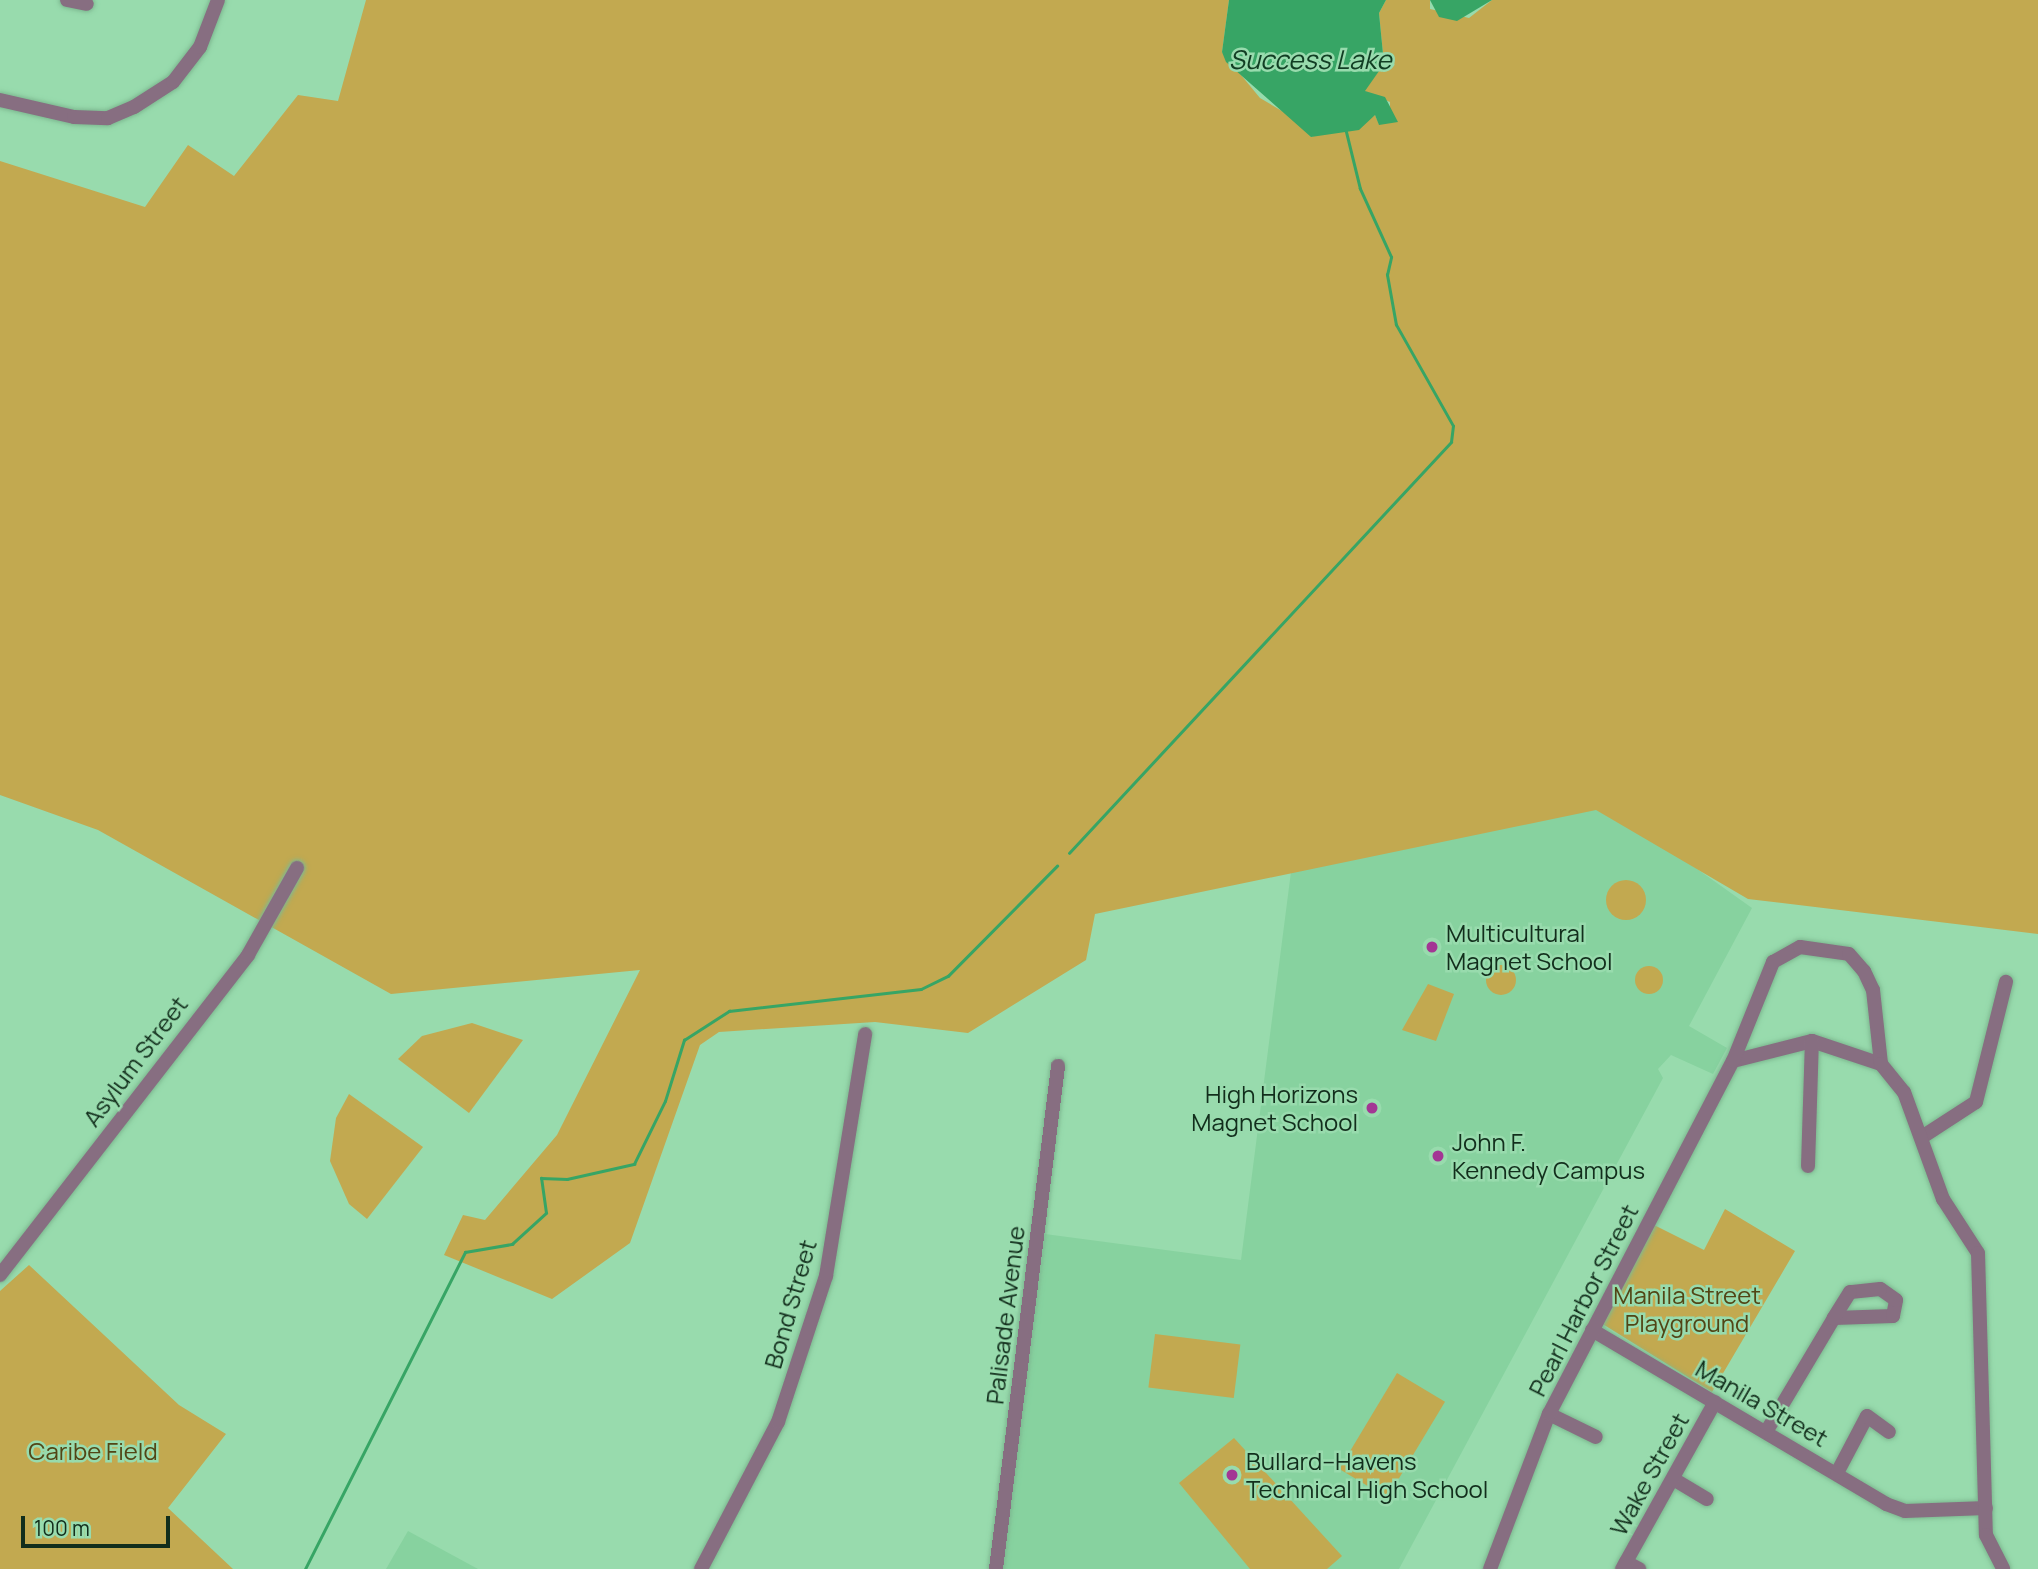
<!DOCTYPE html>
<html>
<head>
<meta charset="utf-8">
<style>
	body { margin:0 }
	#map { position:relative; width:2038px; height:1569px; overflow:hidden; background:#98dbad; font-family:Manrope,sans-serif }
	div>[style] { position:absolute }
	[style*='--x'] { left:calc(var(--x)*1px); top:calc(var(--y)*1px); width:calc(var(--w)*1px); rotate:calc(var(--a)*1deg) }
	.built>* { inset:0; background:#87d29f }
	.green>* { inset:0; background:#c2a950; transform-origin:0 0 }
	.round { border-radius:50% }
	.water>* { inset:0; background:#37a565 }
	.stream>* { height:2.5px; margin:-1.25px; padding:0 1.25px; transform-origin:1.25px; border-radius:1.25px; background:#37a565 }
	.roads { filter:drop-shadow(0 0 2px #7db890) drop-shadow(0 0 2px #7db890) }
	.minor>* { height:14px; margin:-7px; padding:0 7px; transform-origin:7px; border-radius:7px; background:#876e81 }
	.dots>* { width:19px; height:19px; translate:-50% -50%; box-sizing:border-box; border:4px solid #98dbad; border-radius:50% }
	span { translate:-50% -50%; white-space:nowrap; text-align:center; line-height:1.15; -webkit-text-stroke:5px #98dbad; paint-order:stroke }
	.poi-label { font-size:24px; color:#122e1c }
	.left { translate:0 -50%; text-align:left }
	.right { translate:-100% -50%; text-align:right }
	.street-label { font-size:24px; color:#122e1c }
	.park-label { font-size:24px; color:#524515 }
	.water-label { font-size:26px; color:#113d23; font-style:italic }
	.scale { position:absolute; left:21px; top:1516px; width:149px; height:32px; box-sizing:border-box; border:4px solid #122e1c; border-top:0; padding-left:9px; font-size:21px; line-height:24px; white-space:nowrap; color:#122e1c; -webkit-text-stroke:5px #98dbad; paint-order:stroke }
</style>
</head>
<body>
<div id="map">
	<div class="built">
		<div style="clip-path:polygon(1603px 802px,1752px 908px,1689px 1026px,1727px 1048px,1713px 1074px,1671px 1055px,1658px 1069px,1663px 1078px,1399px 1569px,1002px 1569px,1045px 1234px,1241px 1260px,1292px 864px)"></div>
		<div style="clip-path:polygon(408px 1531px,478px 1569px,386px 1569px)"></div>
	</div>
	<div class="green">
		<div style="clip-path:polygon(366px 0,1229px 0,1222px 52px,1260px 98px,1299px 121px,1311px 137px,1375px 115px,1379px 124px,1390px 113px,1390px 102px,1364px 91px,1384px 64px,1379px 13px,1386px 0,1430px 0,1430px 9px,1469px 18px,1492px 0,2038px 0,2038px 934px,1748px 899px,1596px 810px,1095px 914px,1086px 960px,968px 1033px,875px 1022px,719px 1032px,700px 1045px,630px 1243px,552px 1299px,444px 1255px,463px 1215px,485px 1220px,557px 1135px,640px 970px,391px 994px,98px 830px,0 795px,0 161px,145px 207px,188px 145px,234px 176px,298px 95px,338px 101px)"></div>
		<div class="round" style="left:1606px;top:880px;width:40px;height:40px"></div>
		<div class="round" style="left:1486px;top:965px;width:30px;height:30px"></div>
		<div class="round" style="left:1635px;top:966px;width:28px;height:28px"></div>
		<div style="clip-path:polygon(1428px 984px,1454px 994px,1436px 1041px,1402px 1030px)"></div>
		<div style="clip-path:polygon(472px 1023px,523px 1040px,469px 1113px,398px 1059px,422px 1036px)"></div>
		<div style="clip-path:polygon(349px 1094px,423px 1147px,367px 1219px,349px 1204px,330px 1161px,336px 1118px)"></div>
		<div style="clip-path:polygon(1725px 1209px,1795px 1251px,1712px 1392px,1601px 1323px,1652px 1224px,1704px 1250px)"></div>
		<div style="clip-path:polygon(29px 1265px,179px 1405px,226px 1434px,168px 1508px,233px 1569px,0 1569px,0 1291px)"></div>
		<div style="left:1155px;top:1334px;width:86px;height:54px;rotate:7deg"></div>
		<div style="left:1397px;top:1373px;width:56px;height:112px;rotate:31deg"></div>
		<div style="clip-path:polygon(1234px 1438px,1342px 1556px,1327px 1569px,1250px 1569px,1179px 1483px)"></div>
	</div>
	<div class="water">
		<div style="clip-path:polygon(1229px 0,1386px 0,1379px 13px,1384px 64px,1365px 91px,1385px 97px,1398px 122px,1379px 125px,1375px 115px,1359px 130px,1311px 137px,1226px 62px,1222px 52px)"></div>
		<div style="clip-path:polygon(1430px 0,1492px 0,1457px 21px,1439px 17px)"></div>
	</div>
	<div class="stream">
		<div style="--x:1069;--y:853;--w:561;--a:-47.09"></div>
		<div style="--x:1451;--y:442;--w:16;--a:-83"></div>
		<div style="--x:1453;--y:426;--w:116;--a:-119.4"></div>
		<div style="--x:1396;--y:325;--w:51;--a:-100.2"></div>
		<div style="--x:1387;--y:275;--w:18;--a:-77"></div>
		<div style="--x:1391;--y:257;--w:75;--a:-114.5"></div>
		<div style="--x:1360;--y:189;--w:59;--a:-103.8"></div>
		<div style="--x:305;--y:1569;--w:355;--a:-63.2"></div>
		<div style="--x:465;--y:1252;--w:48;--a:-9.7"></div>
		<div style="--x:512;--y:1244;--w:46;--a:-42.4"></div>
		<div style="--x:546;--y:1213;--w:35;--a:-98"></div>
		<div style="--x:541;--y:1178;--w:26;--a:2"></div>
		<div style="--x:567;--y:1179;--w:69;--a:-12.6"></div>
		<div style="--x:634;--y:1164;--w:70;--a:-63.8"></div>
		<div style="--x:665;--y:1101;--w:64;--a:-72.7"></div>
		<div style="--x:684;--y:1040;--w:54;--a:-32.8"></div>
		<div style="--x:729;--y:1011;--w:193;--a:-6.5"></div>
		<div style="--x:921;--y:989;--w:30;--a:-26"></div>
		<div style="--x:948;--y:976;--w:155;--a:-45.3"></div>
	</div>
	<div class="roads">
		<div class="minor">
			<div style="--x:67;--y:0;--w:20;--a:11"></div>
			<div style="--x:0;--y:100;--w:76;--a:12.9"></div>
			<div style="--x:74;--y:117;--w:34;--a:2"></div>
			<div style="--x:108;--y:118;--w:28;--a:-23"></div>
			<div style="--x:134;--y:107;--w:46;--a:-32.7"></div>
			<div style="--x:173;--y:82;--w:44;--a:-52.4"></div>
			<div style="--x:200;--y:47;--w:50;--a:-69"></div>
			<div style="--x:1733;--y:1061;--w:81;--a:-14.2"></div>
			<div style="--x:1812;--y:1041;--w:73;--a:18.4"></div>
			<div style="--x:1922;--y:1137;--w:64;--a:-32.9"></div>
			<div style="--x:1976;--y:1102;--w:124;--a:-76"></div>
			<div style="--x:1808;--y:1166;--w:125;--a:-88.2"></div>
			<div style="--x:0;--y:1275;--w:405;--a:-52.2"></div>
			<div style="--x:248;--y:955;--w:100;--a:-60.6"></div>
			<div style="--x:1592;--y:1330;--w:342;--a:30.6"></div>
			<div style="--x:1886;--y:1504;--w:20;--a:20"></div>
			<div style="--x:1905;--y:1511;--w:81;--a:-2.1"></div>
			<div style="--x:1549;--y:1414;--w:52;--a:26.1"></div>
			<div style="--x:1766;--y:1432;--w:133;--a:-59.2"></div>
			<div style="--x:1834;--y:1318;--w:59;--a:-1.9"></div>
			<div style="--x:1893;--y:1316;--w:16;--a:-79"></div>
			<div style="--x:1896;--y:1300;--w:19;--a:-145"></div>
			<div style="--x:1880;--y:1289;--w:30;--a:174"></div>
			<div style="--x:1850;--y:1292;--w:31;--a:122"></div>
			<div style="--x:1837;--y:1473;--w:64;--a:-62.2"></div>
			<div style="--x:1867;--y:1416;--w:27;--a:36"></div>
			<div style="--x:1675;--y:1480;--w:37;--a:31"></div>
			<div style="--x:1626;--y:1562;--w:15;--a:28"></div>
			<div style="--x:701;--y:1569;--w:166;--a:-62.4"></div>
			<div style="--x:778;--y:1422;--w:154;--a:-71.8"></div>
			<div style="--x:826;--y:1276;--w:245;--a:-80.8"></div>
			<div style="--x:996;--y:1569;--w:507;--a:-82.97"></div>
			<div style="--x:1490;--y:1569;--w:166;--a:-69.2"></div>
			<div style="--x:1549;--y:1414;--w:398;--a:-62.5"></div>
			<div style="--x:1733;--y:1061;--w:107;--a:-68"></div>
			<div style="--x:1773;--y:962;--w:31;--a:-29"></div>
			<div style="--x:1800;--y:947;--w:49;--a:8.1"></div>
			<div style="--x:1849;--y:954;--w:23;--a:49"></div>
			<div style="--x:1864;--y:971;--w:21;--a:65"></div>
			<div style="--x:1873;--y:990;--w:74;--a:83.8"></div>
			<div style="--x:1881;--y:1064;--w:36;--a:51"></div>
			<div style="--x:1904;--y:1092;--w:114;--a:70"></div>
			<div style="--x:1943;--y:1199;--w:64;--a:57.1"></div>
			<div style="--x:1978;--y:1253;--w:282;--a:88.4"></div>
			<div style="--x:1986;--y:1535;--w:38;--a:63"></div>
			<div style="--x:1622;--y:1569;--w:191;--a:-60.9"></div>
		</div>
	</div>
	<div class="dots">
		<div style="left:1432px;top:947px;background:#a33694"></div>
		<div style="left:1372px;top:1108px;background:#a33694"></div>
		<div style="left:1438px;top:1156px;background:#a33694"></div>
		<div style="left:1232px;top:1475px;background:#a33694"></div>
	</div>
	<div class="poi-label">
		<span class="left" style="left:1446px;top:947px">Multicultural<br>Magnet School</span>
		<span class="right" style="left:1358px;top:1108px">High Horizons<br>Magnet School</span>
		<span class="left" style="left:1452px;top:1156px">John F.<br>Kennedy Campus</span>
		<span class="left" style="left:1246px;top:1475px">Bullard–Havens<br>Technical High School</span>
	</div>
	<div class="street-label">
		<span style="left:135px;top:1061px;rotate:-53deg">Asylum Street</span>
		<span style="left:1583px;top:1300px;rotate:-63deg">Pearl Harbor Street</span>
		<span style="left:790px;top:1304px;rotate:-74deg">Bond Street</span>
		<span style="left:1005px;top:1315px;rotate:-83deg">Palisade Avenue</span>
		<span style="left:1762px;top:1403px;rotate:30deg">Manila Street</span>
		<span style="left:1649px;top:1474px;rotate:-61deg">Wake Street</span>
	</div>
	<div class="park-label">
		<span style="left:1687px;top:1309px">Manila Street<br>Playground</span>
		<span style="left:93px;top:1451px">Caribe Field</span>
	</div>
	<div class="water-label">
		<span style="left:1310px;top:60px">Success Lake</span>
	</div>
	<div class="scale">100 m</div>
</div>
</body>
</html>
